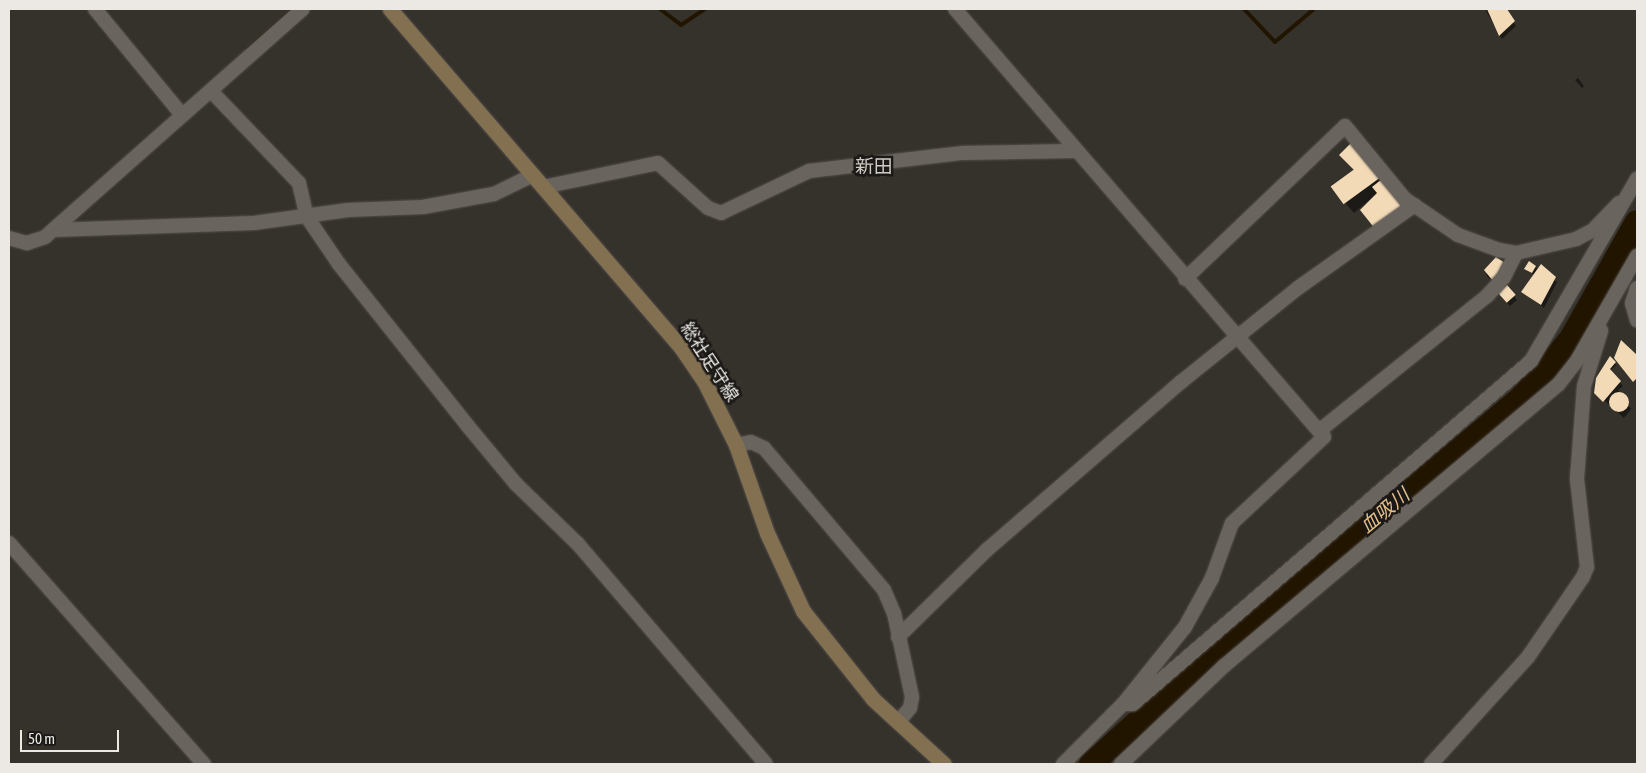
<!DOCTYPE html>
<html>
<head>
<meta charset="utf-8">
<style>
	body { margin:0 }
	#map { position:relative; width:1646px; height:773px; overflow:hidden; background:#35312b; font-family:"Asap Condensed","Noto Sans JP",sans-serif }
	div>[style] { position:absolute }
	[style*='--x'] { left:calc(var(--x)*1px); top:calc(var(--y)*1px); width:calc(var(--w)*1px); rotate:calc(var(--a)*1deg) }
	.shadow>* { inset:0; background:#0007 }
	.stream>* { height:4px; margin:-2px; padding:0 2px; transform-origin:2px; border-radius:2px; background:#221500 }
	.river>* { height:24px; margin:-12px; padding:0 12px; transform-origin:12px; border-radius:12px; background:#221500 }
	.building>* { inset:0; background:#f2dab7; transform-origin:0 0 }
	.round { border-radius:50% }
	.roads { filter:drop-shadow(0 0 1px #534f4a) drop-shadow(0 0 1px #534f4a) }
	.street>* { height:14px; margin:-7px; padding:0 7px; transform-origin:7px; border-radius:7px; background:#69645e }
	.secondary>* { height:15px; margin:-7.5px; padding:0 7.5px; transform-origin:7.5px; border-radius:7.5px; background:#837051 }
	span { translate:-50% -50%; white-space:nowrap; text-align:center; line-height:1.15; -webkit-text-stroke:5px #1b1917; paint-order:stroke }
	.street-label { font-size:18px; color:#ece9e5 }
	.neighbourhood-label { font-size:19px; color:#cfcac2 }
	.water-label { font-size:19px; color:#e6c18a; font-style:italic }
	.frame { position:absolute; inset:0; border:10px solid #ece9e5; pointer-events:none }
	.scale { position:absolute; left:20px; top:730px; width:99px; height:22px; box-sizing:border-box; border:2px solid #ece9e5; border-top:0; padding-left:6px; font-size:15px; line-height:18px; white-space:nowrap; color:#ece9e5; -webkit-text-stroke:4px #1b1917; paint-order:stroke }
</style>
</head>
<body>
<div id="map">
	<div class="shadow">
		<div style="clip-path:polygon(1489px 9px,1504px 9px,1516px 26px,1502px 39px,1486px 11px)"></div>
		<div style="clip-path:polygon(1578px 78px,1584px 86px,1582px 88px,1575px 80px)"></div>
		<div style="clip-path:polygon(1351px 145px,1380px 181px,1381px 190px,1354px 213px,1336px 192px,1356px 172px,1340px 155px)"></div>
		<div style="clip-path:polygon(1497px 259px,1495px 284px,1486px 275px)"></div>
		<div style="clip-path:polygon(1535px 267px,1557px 282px,1544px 308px,1523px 292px,1534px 275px,1526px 269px)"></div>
		<div style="clip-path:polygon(1507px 287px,1517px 300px,1510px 306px,1502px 297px)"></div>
		<div style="clip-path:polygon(1610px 358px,1616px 365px,1610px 371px,1623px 386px,1618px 390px,1631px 409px,1624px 418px,1595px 392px)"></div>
	</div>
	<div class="stream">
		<div style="--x:660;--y:9;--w:26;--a:37"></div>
		<div style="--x:681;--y:25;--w:29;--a:-34"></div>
		<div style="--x:1244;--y:9;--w:45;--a:46.8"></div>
		<div style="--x:1275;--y:42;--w:51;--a:-40.2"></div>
		<div style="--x:247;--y:50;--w:59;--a:-41.6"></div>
	</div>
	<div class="river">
		<div style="--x:1091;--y:764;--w:150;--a:-41.8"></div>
		<div style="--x:1203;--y:664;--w:416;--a:-39.9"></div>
		<div style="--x:1522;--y:397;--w:76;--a:-49.8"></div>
		<div style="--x:1571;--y:339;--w:134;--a:-60.6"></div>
	</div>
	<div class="building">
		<div style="clip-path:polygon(1487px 9px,1507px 9px,1515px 21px,1499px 36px)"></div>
		<div style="left:1351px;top:143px;width:23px;height:17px;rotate:45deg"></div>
		<div style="left:1367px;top:160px;width:22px;height:45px;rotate:54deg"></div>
		<div style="clip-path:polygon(1382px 179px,1404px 207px,1376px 230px,1360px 210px,1377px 193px,1372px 187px)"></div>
		<div style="clip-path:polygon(1496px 257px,1505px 263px,1493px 281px,1484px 270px)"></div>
		<div style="clip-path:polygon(1529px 261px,1536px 266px,1532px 273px,1524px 269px)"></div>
		<div style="clip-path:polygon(1541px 264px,1556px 277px,1541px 305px,1521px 292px)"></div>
		<div style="left:1507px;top:285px;width:13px;height:12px;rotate:48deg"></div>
		<div style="clip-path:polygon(1621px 340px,1637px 355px,1637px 378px,1633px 382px,1614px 358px)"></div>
		<div style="clip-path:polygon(1610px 356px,1616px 362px,1610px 369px,1621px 381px,1603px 402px,1594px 393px,1596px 378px)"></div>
		<div class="round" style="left:1609px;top:392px;width:20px;height:20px"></div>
	</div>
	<div class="roads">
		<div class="street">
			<div style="--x:95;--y:9;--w:137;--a:50.6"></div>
			<div style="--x:955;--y:9;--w:565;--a:49.23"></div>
			<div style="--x:1324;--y:437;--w:126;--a:136.9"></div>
			<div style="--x:1232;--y:523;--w:59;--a:110"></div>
			<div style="--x:1212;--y:578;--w:56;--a:118.9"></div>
			<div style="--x:1185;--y:627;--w:99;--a:128.8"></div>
			<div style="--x:1123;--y:704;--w:85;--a:135"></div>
			<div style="--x:212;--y:92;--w:126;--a:46.3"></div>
			<div style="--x:299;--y:183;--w:35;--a:77"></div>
			<div style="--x:307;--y:217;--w:57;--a:55.8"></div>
			<div style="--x:339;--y:264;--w:206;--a:51.5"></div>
			<div style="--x:467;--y:425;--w:77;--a:50.3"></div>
			<div style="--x:516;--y:484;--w:86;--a:44.1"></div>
			<div style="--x:578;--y:544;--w:289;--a:49.5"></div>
			<div style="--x:543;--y:187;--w:117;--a:-11.8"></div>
			<div style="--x:658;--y:163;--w:67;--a:42"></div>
			<div style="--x:708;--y:208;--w:14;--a:21"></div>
			<div style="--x:721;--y:213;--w:98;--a:-25.5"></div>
			<div style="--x:809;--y:171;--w:155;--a:-6.7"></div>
			<div style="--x:963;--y:153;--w:113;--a:-1"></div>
			<div style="--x:53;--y:230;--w:201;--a:-2"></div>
			<div style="--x:254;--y:223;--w:95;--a:-7.9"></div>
			<div style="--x:348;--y:210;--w:75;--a:-2.3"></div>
			<div style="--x:423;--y:207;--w:72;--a:-10.4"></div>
			<div style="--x:494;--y:194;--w:43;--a:-26"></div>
			<div style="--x:9;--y:238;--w:19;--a:16"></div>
			<div style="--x:27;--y:243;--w:19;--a:-18"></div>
			<div style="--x:45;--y:237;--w:344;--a:-41.5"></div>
			<div style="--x:1185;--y:279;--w:221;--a:-43.7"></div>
			<div style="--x:1345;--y:126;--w:94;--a:50.6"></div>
			<div style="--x:1405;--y:199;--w:64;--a:34.2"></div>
			<div style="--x:1458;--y:235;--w:44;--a:20.1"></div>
			<div style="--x:1499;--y:250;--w:17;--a:10"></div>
			<div style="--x:1516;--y:253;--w:62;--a:-13.1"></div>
			<div style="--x:1576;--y:239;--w:18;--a:-27"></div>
			<div style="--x:1592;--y:231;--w:39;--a:-46"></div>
			<div style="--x:1637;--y:288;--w:16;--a:108"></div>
			<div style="--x:1632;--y:303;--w:18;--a:74"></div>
			<div style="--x:1319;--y:431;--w:216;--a:-38.8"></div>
			<div style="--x:1487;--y:296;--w:25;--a:-48"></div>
			<div style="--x:1504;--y:277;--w:27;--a:-63"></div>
			<div style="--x:736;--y:445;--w:15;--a:-11"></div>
			<div style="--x:751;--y:442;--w:14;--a:25"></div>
			<div style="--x:764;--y:448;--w:186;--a:49.8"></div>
			<div style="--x:884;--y:590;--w:25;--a:67"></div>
			<div style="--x:894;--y:613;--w:86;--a:77.9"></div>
			<div style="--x:912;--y:697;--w:11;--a:100"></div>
			<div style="--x:910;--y:708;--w:17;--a:130"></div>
			<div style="--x:9;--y:543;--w:295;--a:48.6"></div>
			<div style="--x:898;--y:637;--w:126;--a:-44.4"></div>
			<div style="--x:988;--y:549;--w:255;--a:-40.9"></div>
			<div style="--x:1181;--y:382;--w:150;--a:-38.8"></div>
			<div style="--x:1298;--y:288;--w:143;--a:-35.4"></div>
			<div style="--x:1124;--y:704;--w:9;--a:0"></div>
			<div style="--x:1133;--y:704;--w:525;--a:-40.76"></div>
			<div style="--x:1531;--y:361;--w:211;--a:-59.8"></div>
			<div style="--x:1121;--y:764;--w:142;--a:-43.6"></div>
			<div style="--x:1224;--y:666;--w:436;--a:-40.1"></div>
			<div style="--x:1558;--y:385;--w:33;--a:-52"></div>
			<div style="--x:1578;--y:359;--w:119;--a:-60.2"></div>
			<div style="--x:1431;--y:764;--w:144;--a:-47.8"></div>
			<div style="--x:1528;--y:657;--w:97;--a:-55.5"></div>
			<div style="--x:1583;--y:577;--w:11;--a:-68"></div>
			<div style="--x:1587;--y:567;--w:89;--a:-96.5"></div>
			<div style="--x:1577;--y:479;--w:93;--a:-85.7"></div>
			<div style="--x:1584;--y:386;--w:58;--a:-72.8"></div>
		</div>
		<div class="secondary">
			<div style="--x:390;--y:9;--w:445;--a:49.3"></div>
			<div style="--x:680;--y:346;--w:42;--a:55.6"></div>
			<div style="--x:704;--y:381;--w:72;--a:63.4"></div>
			<div style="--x:736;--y:445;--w:93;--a:70.6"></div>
			<div style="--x:767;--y:533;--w:86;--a:65.2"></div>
			<div style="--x:803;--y:611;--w:112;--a:51.5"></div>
			<div style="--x:873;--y:699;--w:96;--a:42.5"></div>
		</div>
	</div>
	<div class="street-label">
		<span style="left:709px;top:362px;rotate:57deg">総社足守線</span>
	</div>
	<div class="neighbourhood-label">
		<span style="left:874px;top:167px">新田</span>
	</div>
	<div class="water-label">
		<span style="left:1385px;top:511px;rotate:-40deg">血吸川</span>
	</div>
	<div class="frame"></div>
	<div class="scale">50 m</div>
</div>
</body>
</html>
